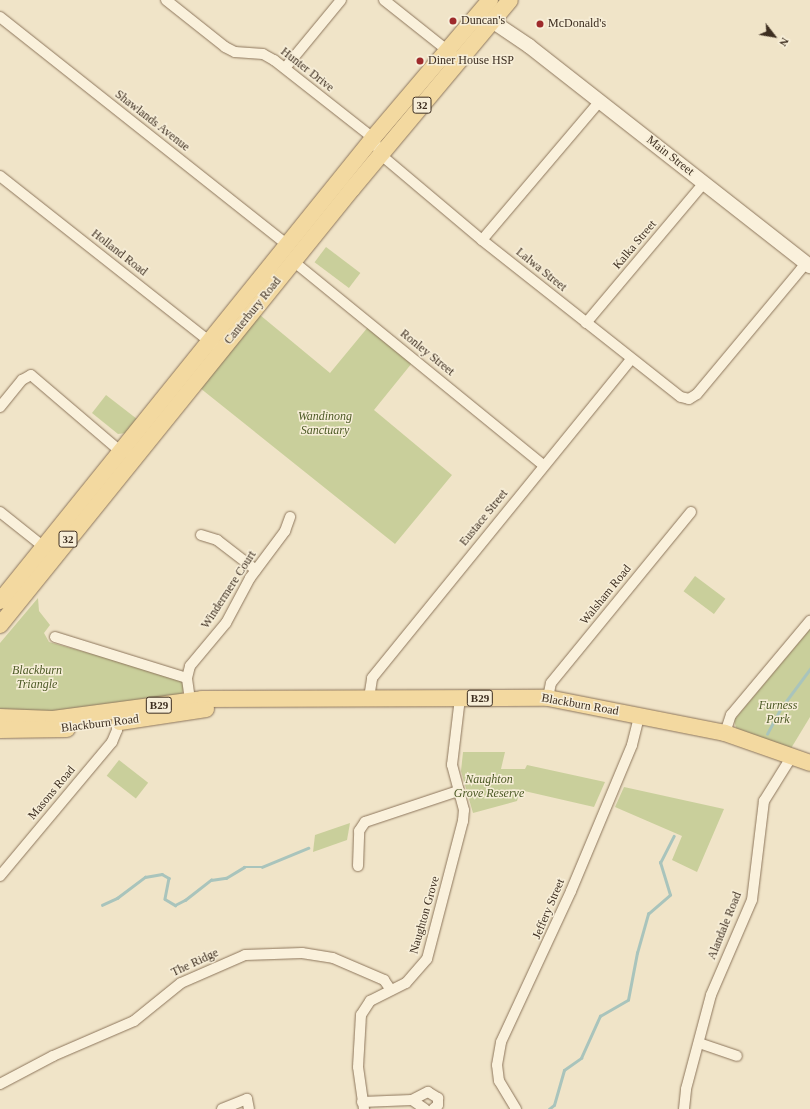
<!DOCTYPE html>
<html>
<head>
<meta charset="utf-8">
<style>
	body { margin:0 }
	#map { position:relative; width:810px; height:1109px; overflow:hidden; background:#f0e4c8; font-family:"Times New Roman",serif }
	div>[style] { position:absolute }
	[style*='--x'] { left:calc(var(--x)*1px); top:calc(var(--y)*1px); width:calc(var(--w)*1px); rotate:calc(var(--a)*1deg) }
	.green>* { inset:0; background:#c9cf9b; transform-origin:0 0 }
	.stream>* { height:2.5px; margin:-1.25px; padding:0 1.25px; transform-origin:1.25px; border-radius:1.25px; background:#a9c4bc }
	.roads { filter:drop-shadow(0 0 1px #8d765c) drop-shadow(0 0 1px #8d765c) }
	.street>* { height:10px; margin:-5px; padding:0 5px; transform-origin:5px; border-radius:5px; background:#faf1dc }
	.secondary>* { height:14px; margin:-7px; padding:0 7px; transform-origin:7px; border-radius:7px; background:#faf1dc }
	.primary>* { height:16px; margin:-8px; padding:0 8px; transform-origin:8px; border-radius:8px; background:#f3d9a0 }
	.dots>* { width:11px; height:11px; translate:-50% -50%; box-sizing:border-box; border:2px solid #f7eed8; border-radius:50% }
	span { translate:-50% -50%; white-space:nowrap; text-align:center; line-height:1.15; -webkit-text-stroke:3px #f7eed8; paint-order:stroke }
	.shield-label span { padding:1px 3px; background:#f7eed8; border:1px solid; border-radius:3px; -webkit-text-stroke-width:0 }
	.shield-label { font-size:11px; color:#3d2e20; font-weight:700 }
	.poi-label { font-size:12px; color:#3d2e20 }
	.left { translate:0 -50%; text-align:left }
	.street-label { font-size:12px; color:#3d2e20 }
	.park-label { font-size:12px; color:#4d5a26; font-style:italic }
	.north { position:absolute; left:754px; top:16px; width:40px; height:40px; -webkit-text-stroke:3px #f7eed8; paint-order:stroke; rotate:121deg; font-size:11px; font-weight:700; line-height:16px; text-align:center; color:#3d2e20 }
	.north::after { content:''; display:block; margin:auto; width:14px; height:18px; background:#3d2e20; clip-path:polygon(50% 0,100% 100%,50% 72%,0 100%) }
</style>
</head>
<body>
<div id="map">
	<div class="green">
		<div style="left:326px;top:247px;width:43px;height:19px;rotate:37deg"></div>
		<div style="clip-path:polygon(260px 315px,330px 373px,368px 327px,412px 363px,374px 410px,452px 475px,395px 544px,200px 388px)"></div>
		<div style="clip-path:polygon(106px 395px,137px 419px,126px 433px,118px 434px,92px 413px)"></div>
		<div style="left:695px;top:576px;width:38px;height:19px;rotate:37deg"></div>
		<div style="clip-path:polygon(38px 598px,39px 611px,50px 625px,44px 633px,49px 642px,179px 678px,184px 686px,182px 695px,77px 712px,0 712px,0 643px)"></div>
		<div style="clip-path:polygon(810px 629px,810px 717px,790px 750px,736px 728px,734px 720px)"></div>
		<div style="clip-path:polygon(463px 752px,505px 752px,501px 769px,525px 769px,527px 765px,605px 782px,594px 807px,520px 790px,517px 801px,473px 813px,461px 771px)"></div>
		<div style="left:119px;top:760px;width:37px;height:20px;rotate:38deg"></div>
		<div style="clip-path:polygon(624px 787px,724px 809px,697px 872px,672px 860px,682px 836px,615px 807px)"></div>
		<div style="clip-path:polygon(350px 823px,347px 840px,313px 852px,315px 835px)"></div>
	</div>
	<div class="stream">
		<div style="--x:767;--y:734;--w:30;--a:-62"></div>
		<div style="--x:781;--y:708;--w:49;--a:-53.4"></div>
		<div style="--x:102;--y:905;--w:17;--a:-25"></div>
		<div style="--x:117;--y:898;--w:35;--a:-37"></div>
		<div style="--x:145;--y:877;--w:17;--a:-10"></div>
		<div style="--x:162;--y:874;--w:8;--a:30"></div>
		<div style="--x:169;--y:878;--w:21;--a:101"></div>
		<div style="--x:165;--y:899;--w:12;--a:31"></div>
		<div style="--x:175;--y:905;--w:11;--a:-27"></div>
		<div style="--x:185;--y:900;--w:33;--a:-38"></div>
		<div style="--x:211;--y:880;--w:15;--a:-8"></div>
		<div style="--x:226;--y:878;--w:21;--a:-31"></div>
		<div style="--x:244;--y:867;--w:18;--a:0"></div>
		<div style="--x:262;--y:867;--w:50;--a:-22.4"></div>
		<div style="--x:549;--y:1109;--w:6;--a:-39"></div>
		<div style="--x:554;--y:1105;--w:36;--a:-74"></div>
		<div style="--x:564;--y:1070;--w:21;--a:-35"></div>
		<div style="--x:581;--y:1058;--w:46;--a:-65.7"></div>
		<div style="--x:600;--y:1016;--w:32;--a:-30"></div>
		<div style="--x:628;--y:1000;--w:48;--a:-79.2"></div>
		<div style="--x:637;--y:953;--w:41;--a:-74.2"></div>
		<div style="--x:648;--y:914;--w:29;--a:-41"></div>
		<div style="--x:670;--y:895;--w:34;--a:-107"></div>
		<div style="--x:660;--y:863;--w:30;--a:-63"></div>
	</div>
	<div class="roads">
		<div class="street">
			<div style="--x:166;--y:0;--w:75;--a:38.5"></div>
			<div style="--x:225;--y:47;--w:11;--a:27"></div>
			<div style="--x:235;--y:52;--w:28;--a:4"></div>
			<div style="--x:263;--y:54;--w:13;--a:29"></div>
			<div style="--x:274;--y:60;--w:126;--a:38.2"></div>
			<div style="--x:373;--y:138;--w:19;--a:65"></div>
			<div style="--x:381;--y:155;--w:132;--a:40.1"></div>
			<div style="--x:482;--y:240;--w:253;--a:38.3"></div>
			<div style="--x:681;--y:397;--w:8;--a:14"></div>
			<div style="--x:689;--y:399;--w:9;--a:-32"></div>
			<div style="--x:697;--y:394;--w:170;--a:-50.2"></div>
			<div style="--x:384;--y:0;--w:87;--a:38.5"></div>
			<div style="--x:0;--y:17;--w:367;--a:38.4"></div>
			<div style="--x:285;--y:68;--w:88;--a:-50.5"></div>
			<div style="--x:0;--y:176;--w:273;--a:38.3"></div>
			<div style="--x:482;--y:240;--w:182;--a:-49.7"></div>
			<div style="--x:293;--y:261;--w:323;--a:39.2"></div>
			<div style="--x:586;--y:323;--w:183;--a:-49.9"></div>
			<div style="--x:0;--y:407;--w:35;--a:-51"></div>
			<div style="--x:22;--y:380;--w:10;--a:-29"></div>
			<div style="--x:31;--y:375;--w:118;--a:40.5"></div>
			<div style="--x:121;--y:452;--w:5;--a:0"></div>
			<div style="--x:0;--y:512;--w:56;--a:38.5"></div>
			<div style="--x:201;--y:535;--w:17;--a:17"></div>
			<div style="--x:217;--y:540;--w:49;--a:37.6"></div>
			<div style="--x:55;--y:637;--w:138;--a:17.3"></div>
			<div style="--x:369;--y:698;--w:20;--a:-81"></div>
			<div style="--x:372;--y:678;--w:411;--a:-50.9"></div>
			<div style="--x:548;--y:698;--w:15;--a:-79"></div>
			<div style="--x:551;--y:683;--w:221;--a:-50.7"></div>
			<div style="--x:190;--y:700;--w:22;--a:-98"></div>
			<div style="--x:187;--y:678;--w:12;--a:-76"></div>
			<div style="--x:190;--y:666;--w:56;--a:-50.1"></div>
			<div style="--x:226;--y:623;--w:51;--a:-61.9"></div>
			<div style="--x:250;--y:578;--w:59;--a:-53.3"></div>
			<div style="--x:285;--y:531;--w:15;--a:-70"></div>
			<div style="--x:725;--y:733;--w:19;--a:-72"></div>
			<div style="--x:731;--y:715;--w:123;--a:-50"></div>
			<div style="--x:358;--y:866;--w:35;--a:-88"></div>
			<div style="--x:359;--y:831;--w:11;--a:-56"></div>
			<div style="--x:365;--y:822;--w:98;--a:-18.4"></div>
			<div style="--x:0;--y:876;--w:175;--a:-50.1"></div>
			<div style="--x:112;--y:742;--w:13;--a:-67"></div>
			<div style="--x:117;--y:730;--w:8;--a:-90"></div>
			<div style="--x:699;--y:1043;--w:40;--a:18.9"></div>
			<div style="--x:0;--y:1084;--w:60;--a:-27.8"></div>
			<div style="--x:53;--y:1056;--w:88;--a:-23.4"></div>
			<div style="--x:134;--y:1021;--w:60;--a:-39"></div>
			<div style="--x:181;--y:983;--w:70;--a:-23.6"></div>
			<div style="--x:245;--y:955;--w:57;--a:-2"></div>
			<div style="--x:302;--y:953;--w:31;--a:9"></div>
			<div style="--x:333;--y:958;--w:56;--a:23.3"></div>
			<div style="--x:384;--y:980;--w:12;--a:55"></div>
			<div style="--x:412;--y:1100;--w:16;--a:35"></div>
			<div style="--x:362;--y:1102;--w:50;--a:-2.3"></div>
			<div style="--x:412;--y:1100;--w:18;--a:-27"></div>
			<div style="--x:428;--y:1092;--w:12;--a:31"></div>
			<div style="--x:438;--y:1098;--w:7;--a:90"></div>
			<div style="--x:438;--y:1105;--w:6;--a:141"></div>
			<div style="--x:222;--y:1109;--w:27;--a:-22"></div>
			<div style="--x:247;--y:1099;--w:10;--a:79"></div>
			<div style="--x:364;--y:1109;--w:42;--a:-98.1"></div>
			<div style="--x:358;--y:1067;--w:52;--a:-86.7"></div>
			<div style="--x:361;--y:1015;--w:17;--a:-57"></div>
			<div style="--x:370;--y:1001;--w:40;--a:-26.6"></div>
			<div style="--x:406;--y:983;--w:32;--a:-49"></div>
			<div style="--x:427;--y:959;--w:143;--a:-75.4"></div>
			<div style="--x:463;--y:821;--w:11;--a:-85"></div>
			<div style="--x:464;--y:810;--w:47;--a:-104.9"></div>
			<div style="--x:452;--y:765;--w:67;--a:-83.2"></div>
			<div style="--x:516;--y:1109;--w:33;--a:-121"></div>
			<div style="--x:499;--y:1081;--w:16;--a:-97"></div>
			<div style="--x:497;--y:1065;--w:23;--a:-80"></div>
			<div style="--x:501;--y:1042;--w:166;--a:-65.1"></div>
			<div style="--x:571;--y:891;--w:158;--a:-67.3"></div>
			<div style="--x:632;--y:745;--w:30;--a:-76"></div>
			<div style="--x:684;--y:1109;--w:20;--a:-84"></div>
			<div style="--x:686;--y:1089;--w:97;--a:-75.1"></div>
			<div style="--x:711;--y:995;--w:103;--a:-66.7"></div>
			<div style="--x:752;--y:900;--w:100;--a:-83.1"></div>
			<div style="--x:764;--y:801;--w:53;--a:-58.1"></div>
		</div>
		<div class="secondary">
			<div style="--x:492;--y:21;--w:45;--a:34"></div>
			<div style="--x:529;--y:46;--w:357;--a:38.1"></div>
		</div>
		<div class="primary">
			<div style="--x:0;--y:601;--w:595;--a:-51.14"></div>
			<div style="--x:373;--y:138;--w:181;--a:-49.7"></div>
			<div style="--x:0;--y:625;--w:560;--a:-51.08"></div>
			<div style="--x:352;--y:189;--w:246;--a:-50.1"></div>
			<div style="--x:0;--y:717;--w:53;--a:2.2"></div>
			<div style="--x:53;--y:719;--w:150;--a:-7.6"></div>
			<div style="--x:202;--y:699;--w:346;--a:-0.2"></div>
			<div style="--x:548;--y:698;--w:180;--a:11.2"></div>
			<div style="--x:725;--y:733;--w:90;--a:19.4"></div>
			<div style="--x:120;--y:722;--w:87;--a:-8.6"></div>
			<div style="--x:0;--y:730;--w:67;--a:-0.9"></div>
		</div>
	</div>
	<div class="dots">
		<div style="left:453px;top:21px;background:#9e2a2b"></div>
		<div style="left:540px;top:24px;background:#9e2a2b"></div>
		<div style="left:420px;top:61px;background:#9e2a2b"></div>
	</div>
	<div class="shield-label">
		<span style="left:422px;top:105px">32</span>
		<span style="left:68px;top:539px">32</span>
		<span style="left:480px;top:698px">B29</span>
		<span style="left:159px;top:705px">B29</span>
	</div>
	<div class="poi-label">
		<span class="left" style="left:461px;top:21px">Duncan's</span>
		<span class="left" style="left:548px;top:24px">McDonald's</span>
		<span class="left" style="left:428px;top:61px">Diner House HSP</span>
	</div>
	<div class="street-label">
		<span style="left:307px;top:70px;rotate:38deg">Hunter Drive</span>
		<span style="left:152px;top:121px;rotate:38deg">Shawlands Avenue</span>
		<span style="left:670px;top:156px;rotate:38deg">Main Street</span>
		<span style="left:635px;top:245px;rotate:-50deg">Kalka Street</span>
		<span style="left:119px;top:253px;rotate:38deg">Holland Road</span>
		<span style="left:541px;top:270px;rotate:39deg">Lalwa Street</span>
		<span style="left:253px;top:311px;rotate:-51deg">Canterbury Road</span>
		<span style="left:427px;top:353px;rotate:39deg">Ronley Street</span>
		<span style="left:484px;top:518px;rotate:-51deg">Eustace Street</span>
		<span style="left:229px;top:590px;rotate:-57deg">Windermere Court</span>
		<span style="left:606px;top:595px;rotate:-51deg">Walsham Road</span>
		<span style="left:580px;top:705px;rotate:10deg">Blackburn Road</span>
		<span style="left:100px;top:724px;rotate:-7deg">Blackburn Road</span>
		<span style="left:52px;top:793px;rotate:-50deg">Masons Road</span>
		<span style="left:549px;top:909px;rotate:-67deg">Jeffery Street</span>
		<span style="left:425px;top:915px;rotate:-74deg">Naughton Grove</span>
		<span style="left:725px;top:926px;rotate:-68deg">Alandale Road</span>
		<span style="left:195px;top:963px;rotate:-25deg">The Ridge</span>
	</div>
	<div class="park-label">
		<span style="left:325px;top:424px">Wandinong<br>Sanctuary</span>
		<span style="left:37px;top:678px">Blackburn<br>Triangle</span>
		<span style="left:778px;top:713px">Furness<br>Park</span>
		<span style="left:489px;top:787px">Naughton<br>Grove Reserve</span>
	</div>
	<div class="north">N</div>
</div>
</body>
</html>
